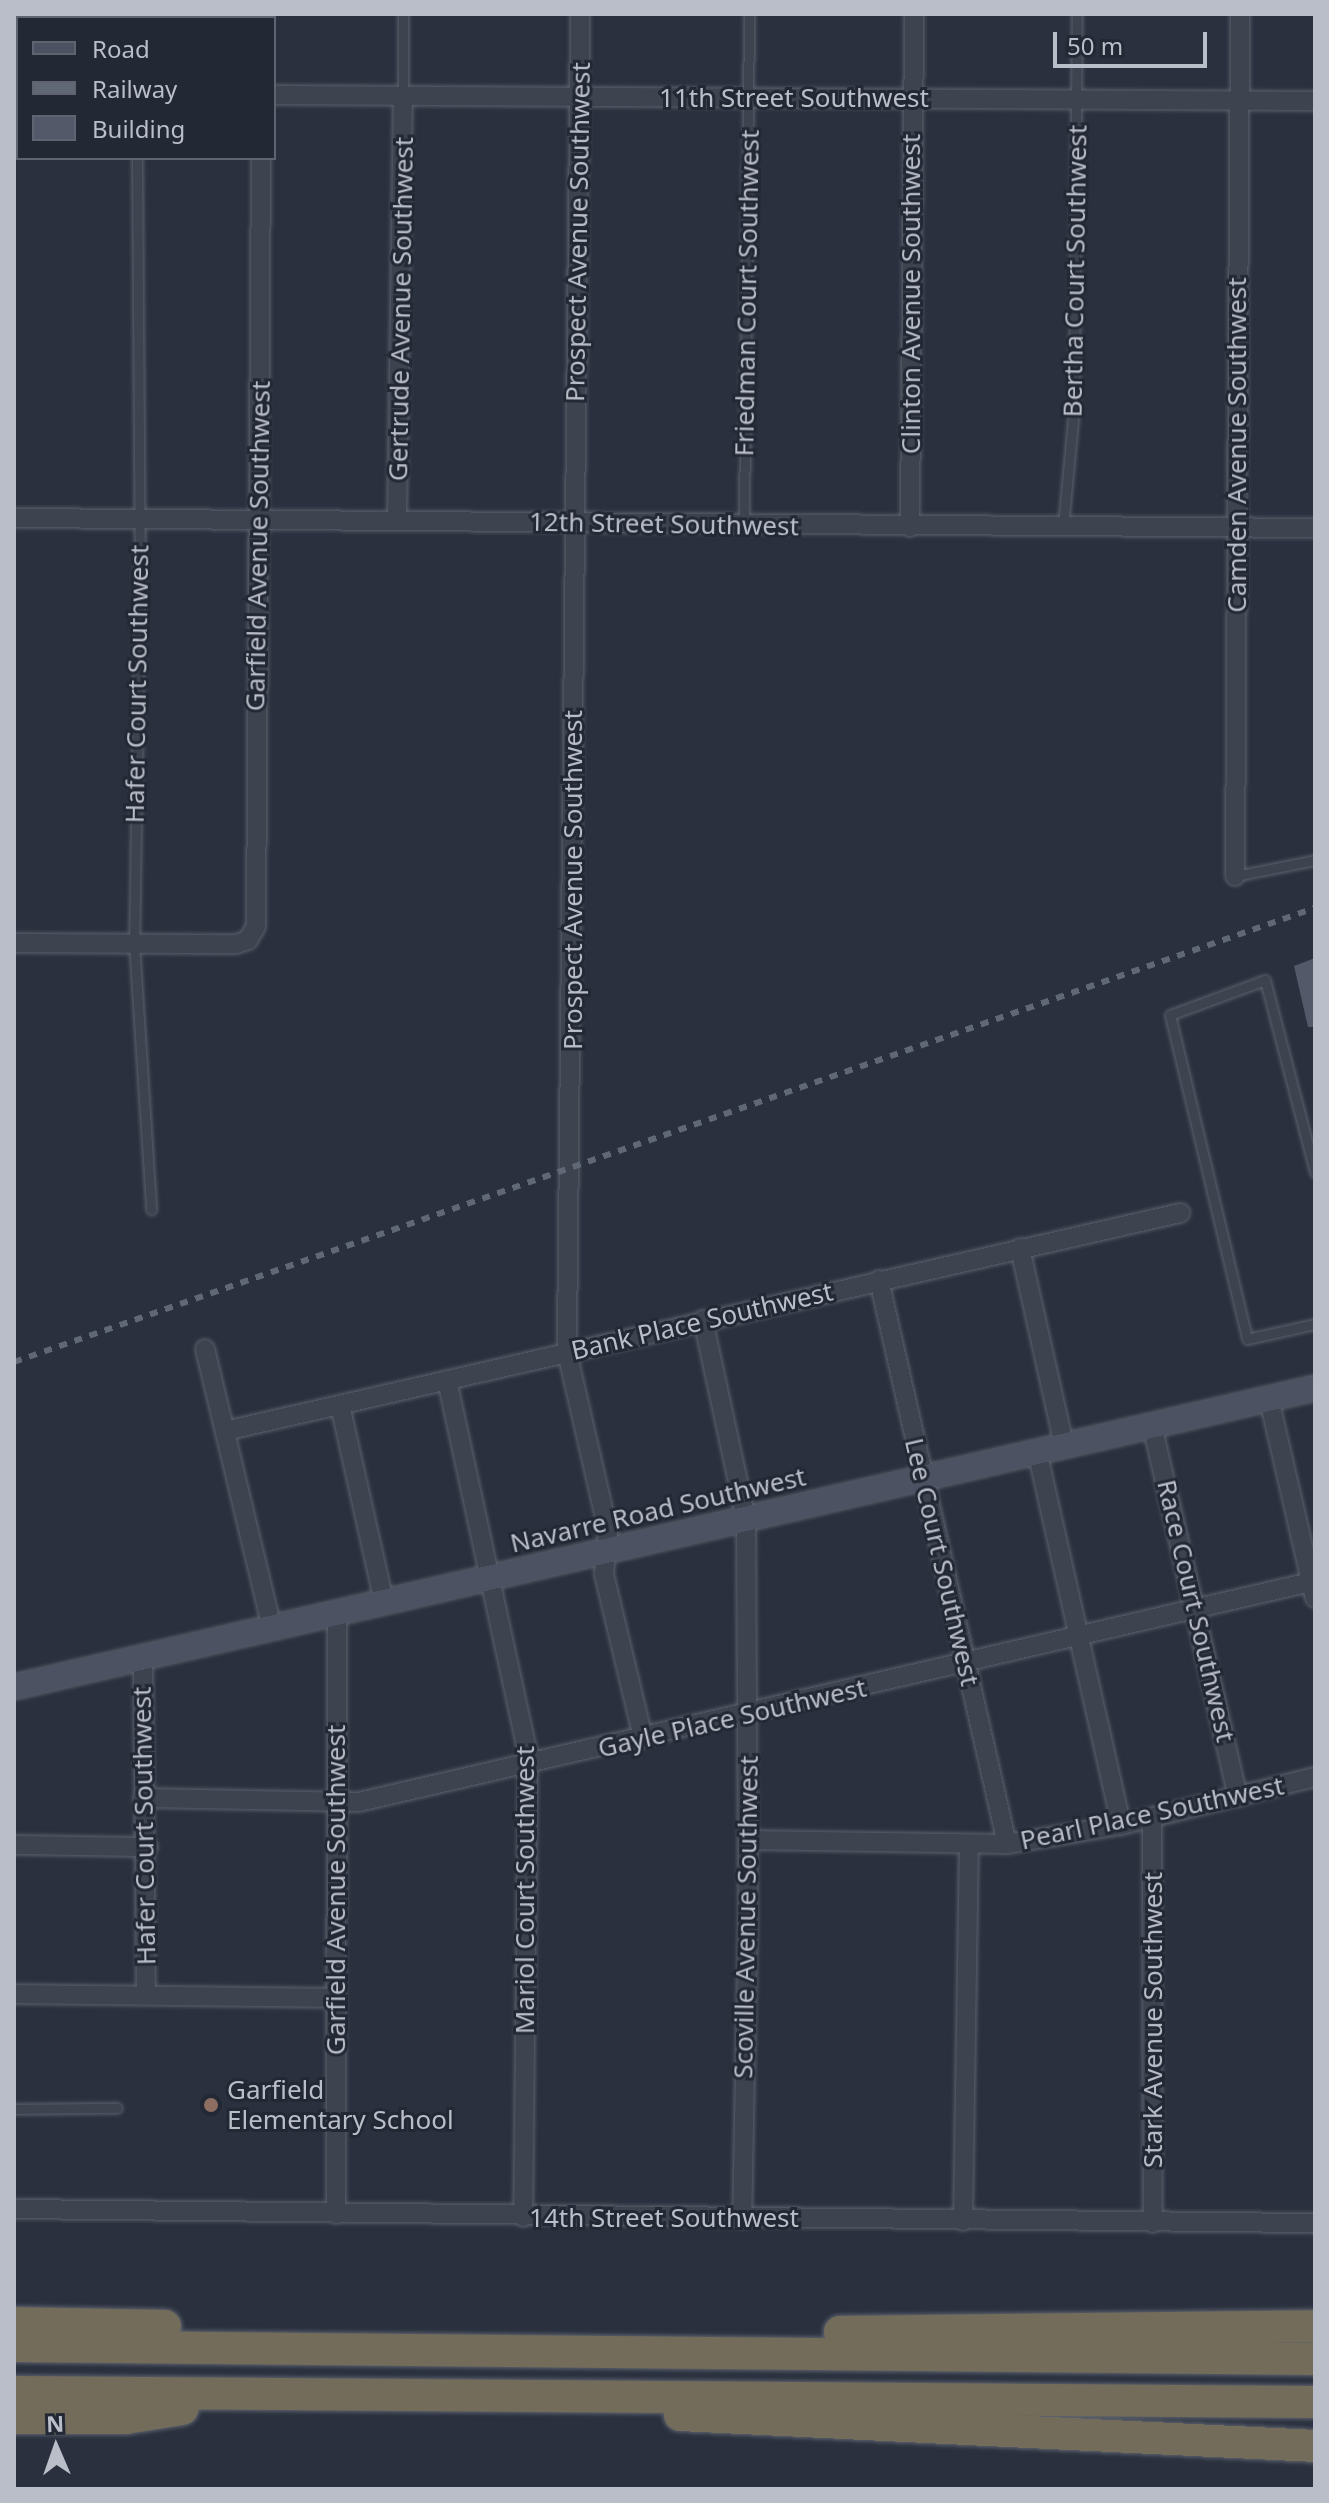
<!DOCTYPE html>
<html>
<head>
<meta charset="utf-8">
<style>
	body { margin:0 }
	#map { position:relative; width:1329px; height:2503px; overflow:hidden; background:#2a303e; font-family:"Noto Sans",sans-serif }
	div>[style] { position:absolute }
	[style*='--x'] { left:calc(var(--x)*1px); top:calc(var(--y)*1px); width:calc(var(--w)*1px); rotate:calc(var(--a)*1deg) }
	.building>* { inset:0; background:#535969 }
	.roads { filter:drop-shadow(0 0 2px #5b616c) drop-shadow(0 0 2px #5b616c) }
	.lane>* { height:9px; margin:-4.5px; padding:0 4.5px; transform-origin:4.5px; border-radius:4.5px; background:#3d434f }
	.street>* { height:18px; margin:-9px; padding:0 9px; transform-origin:9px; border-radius:9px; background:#3d434f }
	.secondary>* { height:24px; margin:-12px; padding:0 12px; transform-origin:12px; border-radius:12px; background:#4c5261 }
	.highway>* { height:32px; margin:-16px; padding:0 16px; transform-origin:16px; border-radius:16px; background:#736c5b }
	.rail>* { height:6px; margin-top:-3px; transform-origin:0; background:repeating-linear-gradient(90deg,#606775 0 8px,transparent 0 16px) }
	.dots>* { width:22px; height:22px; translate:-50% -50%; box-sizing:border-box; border:4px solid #222834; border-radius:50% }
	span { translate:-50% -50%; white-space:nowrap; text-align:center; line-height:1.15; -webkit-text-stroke:6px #222834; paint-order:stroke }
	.street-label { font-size:26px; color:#babec9 }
	.poi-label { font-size:26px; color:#babec9 }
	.left { translate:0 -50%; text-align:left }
	.frame { position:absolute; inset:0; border:16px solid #babec9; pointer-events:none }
	.legend { position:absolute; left:16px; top:16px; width:260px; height:144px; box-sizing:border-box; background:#222834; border:2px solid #5f6470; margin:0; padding:10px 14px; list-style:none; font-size:24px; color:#babec9 }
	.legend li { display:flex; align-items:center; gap:16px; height:40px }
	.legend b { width:40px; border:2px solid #5f6470 }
	.north { position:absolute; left:16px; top:2407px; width:80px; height:80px; -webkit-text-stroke:6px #222834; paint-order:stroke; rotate:358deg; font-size:22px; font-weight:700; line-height:32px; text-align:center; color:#babec9 }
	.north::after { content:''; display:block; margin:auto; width:28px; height:36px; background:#babec9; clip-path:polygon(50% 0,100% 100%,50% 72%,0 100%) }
	.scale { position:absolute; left:1053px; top:32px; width:154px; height:36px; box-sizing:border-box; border:4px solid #babec9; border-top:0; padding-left:10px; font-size:24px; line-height:28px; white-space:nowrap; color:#babec9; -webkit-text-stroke:6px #222834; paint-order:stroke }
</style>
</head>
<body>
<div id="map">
	<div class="building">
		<div style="clip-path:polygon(1315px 958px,1315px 1027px,1308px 1027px,1294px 966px)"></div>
	</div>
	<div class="roads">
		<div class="lane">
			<div style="--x:403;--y:14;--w:83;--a:90"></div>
			<div style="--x:140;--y:18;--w:4;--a:-90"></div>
			<div style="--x:137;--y:158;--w:410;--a:89.6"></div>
			<div style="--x:140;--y:568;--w:375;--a:90.9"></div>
			<div style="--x:134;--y:943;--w:267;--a:86.3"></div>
			<div style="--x:744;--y:524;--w:510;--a:-89.44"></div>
			<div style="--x:1063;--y:526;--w:117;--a:-84.6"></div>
			<div style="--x:1074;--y:410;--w:396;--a:-89.6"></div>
			<div style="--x:1235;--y:876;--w:82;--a:-11.3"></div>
			<div style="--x:1315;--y:1172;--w:198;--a:-104.6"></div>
			<div style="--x:1265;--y:980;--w:101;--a:159.8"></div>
			<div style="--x:1170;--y:1015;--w:333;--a:76.6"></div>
			<div style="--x:1247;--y:1339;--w:70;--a:-12.4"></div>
			<div style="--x:14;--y:2109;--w:103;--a:-0.6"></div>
		</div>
		<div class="street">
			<div style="--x:580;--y:14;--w:1338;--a:90.56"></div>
			<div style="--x:567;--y:1352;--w:184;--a:77.1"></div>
			<div style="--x:608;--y:1531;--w:43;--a:95.3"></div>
			<div style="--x:604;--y:1574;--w:169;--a:76.6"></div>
			<div style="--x:263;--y:18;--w:4;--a:-90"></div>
			<div style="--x:14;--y:93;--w:4;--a:0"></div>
			<div style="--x:274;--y:95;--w:1041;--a:0.33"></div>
			<div style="--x:14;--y:518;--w:1301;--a:0.44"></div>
			<div style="--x:397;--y:520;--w:423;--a:-89.2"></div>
			<div style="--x:910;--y:527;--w:513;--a:-89.55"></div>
			<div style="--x:1235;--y:876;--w:862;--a:-89.67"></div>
			<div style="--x:14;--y:943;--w:222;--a:0.3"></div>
			<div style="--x:236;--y:944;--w:13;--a:-18"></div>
			<div style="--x:248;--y:940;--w:16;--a:-60"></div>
			<div style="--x:256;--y:926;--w:768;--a:-89.63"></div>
			<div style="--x:1020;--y:1248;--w:202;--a:77.4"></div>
			<div style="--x:879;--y:1280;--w:578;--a:77.21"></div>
			<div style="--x:703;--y:1320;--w:204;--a:77.8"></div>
			<div style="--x:746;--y:1519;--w:396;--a:89.7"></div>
			<div style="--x:748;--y:1915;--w:304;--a:91.1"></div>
			<div style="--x:205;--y:1349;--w:287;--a:76.5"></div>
			<div style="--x:447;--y:1380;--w:385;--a:77.8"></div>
			<div style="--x:528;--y:1756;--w:461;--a:90.6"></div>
			<div style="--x:1269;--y:1399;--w:204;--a:77"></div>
			<div style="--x:340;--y:1405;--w:202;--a:77.4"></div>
			<div style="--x:1152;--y:1425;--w:382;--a:77"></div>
			<div style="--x:225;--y:1431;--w:980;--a:-12.86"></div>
			<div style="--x:1037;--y:1451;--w:383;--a:77.3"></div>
			<div style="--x:143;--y:1658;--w:336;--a:89.5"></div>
			<div style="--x:143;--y:1798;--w:216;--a:1.1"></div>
			<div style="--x:359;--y:1802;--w:981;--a:-13.02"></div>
			<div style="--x:1152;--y:1818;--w:405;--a:89.9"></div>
			<div style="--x:748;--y:1840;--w:259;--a:0.9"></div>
			<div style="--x:1007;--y:1844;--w:116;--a:-9.5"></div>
			<div style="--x:1121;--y:1825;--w:200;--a:-13.9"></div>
			<div style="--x:14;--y:1845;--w:134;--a:0.9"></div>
			<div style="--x:14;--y:1994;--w:322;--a:0.7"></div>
			<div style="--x:14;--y:2209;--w:1301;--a:0.62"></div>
			<div style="--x:336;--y:2214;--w:601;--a:-89.9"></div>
			<div style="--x:963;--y:2221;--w:375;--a:-89.1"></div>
		</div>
		<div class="secondary">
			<div style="--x:14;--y:1687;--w:1335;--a:-12.94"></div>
		</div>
		<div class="highway">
			<div style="--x:14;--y:2323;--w:151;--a:1.1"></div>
			<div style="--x:840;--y:2332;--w:475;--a:-0.7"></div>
			<div style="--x:14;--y:2346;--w:1301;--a:0.57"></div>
			<div style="--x:14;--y:2392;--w:1301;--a:0.44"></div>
			<div style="--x:680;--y:2415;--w:636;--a:2.79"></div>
			<div style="--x:14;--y:2418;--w:112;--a:0"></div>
			<div style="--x:126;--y:2418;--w:57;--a:-9.1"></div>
		</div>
	</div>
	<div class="rail">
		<div style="--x:14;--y:1362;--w:1378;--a:-19.24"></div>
	</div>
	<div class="dots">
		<div style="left:211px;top:2105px;background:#8d6e63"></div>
	</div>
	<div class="street-label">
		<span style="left:794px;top:98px">11th Street Southwest</span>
		<span style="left:578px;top:232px;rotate:-89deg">Prospect Avenue Southwest</span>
		<span style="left:1075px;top:271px;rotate:-89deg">Bertha Court Southwest</span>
		<span style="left:747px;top:293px;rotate:-89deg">Friedman Court Southwest</span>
		<span style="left:911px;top:294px;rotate:-90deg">Clinton Avenue Southwest</span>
		<span style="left:401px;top:309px;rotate:-89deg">Gertrude Avenue Southwest</span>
		<span style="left:1237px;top:445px;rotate:-90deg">Camden Avenue Southwest</span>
		<span style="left:664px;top:524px;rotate:1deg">12th Street Southwest</span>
		<span style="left:258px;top:546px;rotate:-89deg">Garfield Avenue Southwest</span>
		<span style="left:137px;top:684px;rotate:-89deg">Hafer Court Southwest</span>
		<span style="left:573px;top:880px;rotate:-90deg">Prospect Avenue Southwest</span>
		<span style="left:702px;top:1321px;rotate:-13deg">Bank Place Southwest</span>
		<span style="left:658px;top:1510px;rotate:-13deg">Navarre Road Southwest</span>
		<span style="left:942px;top:1562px;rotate:77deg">Lee Court Southwest</span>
		<span style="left:1196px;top:1611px;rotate:77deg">Race Court Southwest</span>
		<span style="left:732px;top:1718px;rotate:-13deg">Gayle Place Southwest</span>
		<span style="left:1152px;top:1813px;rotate:-12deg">Pearl Place Southwest</span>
		<span style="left:144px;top:1826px;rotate:-91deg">Hafer Court Southwest</span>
		<span style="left:336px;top:1890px;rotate:-90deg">Garfield Avenue Southwest</span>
		<span style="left:525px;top:1890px;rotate:-90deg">Mariol Court Southwest</span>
		<span style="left:746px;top:1917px;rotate:-89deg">Scoville Avenue Southwest</span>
		<span style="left:1153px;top:2020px;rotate:-90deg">Stark Avenue Southwest</span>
		<span style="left:664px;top:2218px">14th Street Southwest</span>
	</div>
	<div class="poi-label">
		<span class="left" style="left:227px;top:2105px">Garfield<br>Elementary School</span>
	</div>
	<div class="frame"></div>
	<ul class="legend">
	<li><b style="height:10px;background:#4c5261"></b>Road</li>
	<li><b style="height:10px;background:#606775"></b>Railway</li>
	<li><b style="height:22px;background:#535969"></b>Building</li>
	</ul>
	<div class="north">N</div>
	<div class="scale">50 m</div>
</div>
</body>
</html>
